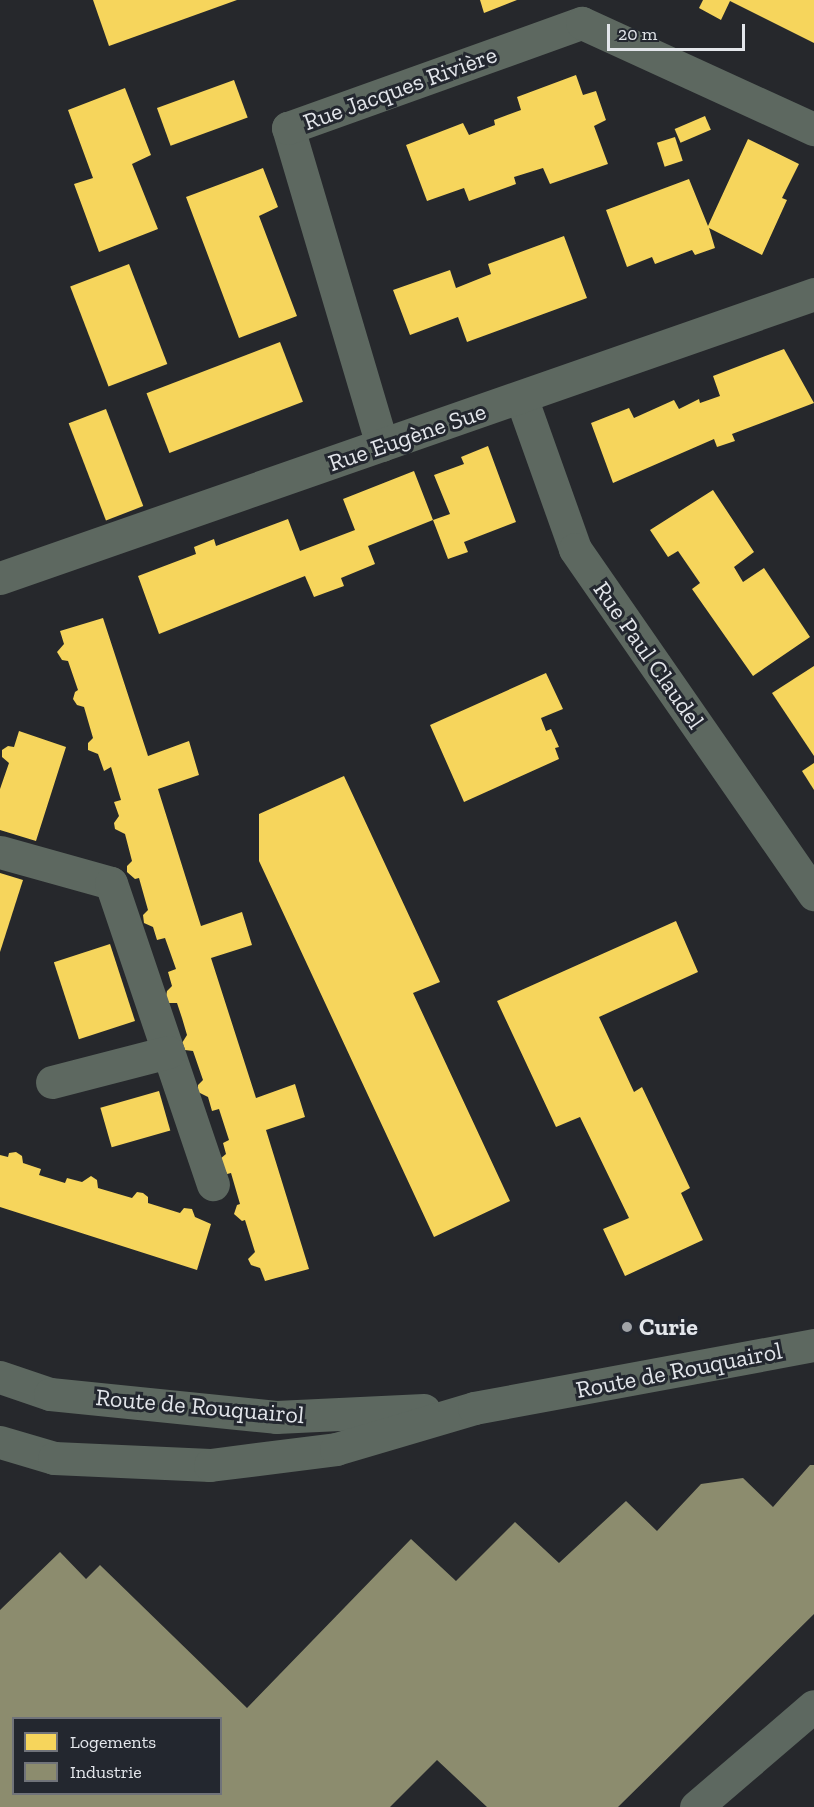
<!DOCTYPE html>
<html>
<head>
<meta charset="utf-8">
<style>
	body { margin:0 }
	#map { position:relative; width:814px; height:1807px; overflow:hidden; background:#26282c; font-family:"Zilla Slab",serif }
	div>[style] { position:absolute }
	[style*='--x'] { left:calc(var(--x)*1px); top:calc(var(--y)*1px); width:calc(var(--w)*1px); rotate:calc(var(--a)*1deg) }
	.homes>* { inset:0; background:#f6d55c; transform-origin:0 0 }
	.industry>* { inset:0; background:#8c8c6e }
	.minor>* { height:33px; margin:-16.5px; padding:0 16.5px; transform-origin:16.5px; border-radius:16.5px; background:#5d6860 }
	.dots>* { width:16px; height:16px; translate:-50% -50%; box-sizing:border-box; border:3px solid #23272f; border-radius:50% }
	span { translate:-50% -50%; white-space:nowrap; text-align:center; line-height:1.15; -webkit-text-stroke:6px #23272f; paint-order:stroke }
	.street-label { font-size:24px; color:#e3e6eb }
	.poi-label { font-size:24px; color:#e3e6eb; font-weight:700 }
	.left { translate:0 -50%; text-align:left }
	.legend { position:absolute; left:12px; top:1717px; width:210px; height:78px; box-sizing:border-box; background:#23272f; border:2px solid #70737a; margin:0; padding:8px 10px; list-style:none; font-size:18px; color:#e3e6eb }
	.legend li { display:flex; align-items:center; gap:12px; height:30px }
	.legend b { width:30px; border:2px solid #70737a }
	.scale { position:absolute; left:607px; top:24px; width:138px; height:27px; box-sizing:border-box; border:3px solid #e3e6eb; border-top:0; padding-left:8px; font-size:18px; line-height:21px; white-space:nowrap; color:#e3e6eb; -webkit-text-stroke:4px #23272f; paint-order:stroke }
</style>
</head>
<body>
<div id="map">
	<div class="homes">
		<div style="clip-path:polygon(93px 0,237px 0,109px 46px)"></div>
		<div style="clip-path:polygon(480px 0,517px 0,484px 13px)"></div>
		<div style="clip-path:polygon(703px 0,814px 0,814px 43px,730px 1px,721px 20px,699px 8px)"></div>
		<div style="clip-path:polygon(576px 75px,583px 95px,596px 91px,606px 120px,594px 126px,608px 164px,550px 184px,543px 168px,514px 177px,516px 184px,469px 201px,464px 188px,427px 201px,406px 145px,463px 123px,469px 135px,495px 125px,494px 120px,521px 110px,517px 97px)"></div>
		<div style="left:234px;top:80px;width:40px;height:82px;rotate:70deg"></div>
		<div style="clip-path:polygon(125px 88px,151px 155px,132px 164px,158px 229px,99px 252px,74px 184px,93px 178px,68px 110px)"></div>
		<div style="left:705px;top:116px;width:15px;height:33px;rotate:67deg"></div>
		<div style="left:675px;top:137px;width:25px;height:19px;rotate:72deg"></div>
		<div style="clip-path:polygon(748px 139px,799px 164px,782px 198px,787px 200px,762px 255px,709px 228px,715px 248px,695px 255px,692px 250px,655px 264px,652px 257px,627px 267px,606px 210px,689px 179px,708px 226px)"></div>
		<div style="clip-path:polygon(263px 168px,278px 207px,259px 216px,297px 316px,239px 338px,186px 197px)"></div>
		<div style="clip-path:polygon(564px 236px,587px 298px,467px 342px,458px 317px,410px 335px,393px 290px,450px 270px,456px 288px,491px 274px,488px 264px)"></div>
		<div style="left:129px;top:264px;width:107px;height:63px;rotate:69deg"></div>
		<div style="left:280px;top:342px;width:64px;height:143px;rotate:69deg"></div>
		<div style="clip-path:polygon(784px 349px,814px 403px,732px 434px,735px 441px,717px 447px,714px 439px,613px 483px,591px 423px,629px 408px,634px 418px,674px 400px,679px 409px,699px 399px,700px 403px,720px 396px,713px 376px)"></div>
		<div style="left:106px;top:409px;width:104px;height:40px;rotate:69deg"></div>
		<div style="clip-path:polygon(488px 446px,516px 522px,464px 542px,468px 552px,448px 559px,433px 520px,450px 514px,434px 475px,464px 464px,461px 457px)"></div>
		<div style="clip-path:polygon(414px 471px,433px 520px,368px 546px,375px 564px,341px 578px,344px 586px,314px 597px,305px 576px,159px 634px,138px 576px,196px 554px,194px 547px,214px 539px,216px 546px,288px 519px,300px 551px,355px 530px,343px 499px)"></div>
		<div style="clip-path:polygon(713px 490px,754px 552px,734px 567px,743px 582px,764px 568px,810px 637px,753px 676px,692px 589px,700px 583px,678px 551px,668px 557px,650px 530px)"></div>
		<div style="clip-path:polygon(103px 618px,148px 756px,189px 741px,199px 775px,158px 789px,201px 926px,242px 912px,252px 945px,211px 958px,256px 1098px,295px 1084px,305px 1117px,266px 1130px,309px 1269px,265px 1281px,260px 1268px,251px 1265px,248px 1259px,255px 1252px,245px 1220px,242px 1221px,234px 1214px,237px 1205px,240px 1204px,231px 1173px,227px 1174px,220px 1159px,226px 1154px,223px 1143px,229px 1140px,219px 1109px,212px 1111px,208px 1097px,198px 1092px,198px 1085px,203px 1080px,193px 1051px,185px 1050px,182px 1043px,187px 1035px,182px 1018px,177px 1003px,169px 1003px,166px 997px,167px 991px,172px 986px,168px 972px,176px 969px,170px 952px,165px 938px,157px 940px,153px 927px,144px 923px,143px 915px,148px 910px,139px 878px,135px 879px,127px 872px,127px 866px,132px 861px,125px 834px,115px 829px,114px 823px,119px 816px,114px 802px,121px 800px,111px 767px,104px 771px,98px 754px,88px 750px,88px 743px,93px 738px,84px 707px,77px 705px,73px 699px,75px 692px,78px 690px,68px 661px,62px 660px,57px 652px,64px 644px,60px 631px)"></div>
		<div style="clip-path:polygon(814px 666px,814px 756px,772px 693px)"></div>
		<div style="clip-path:polygon(546px 673px,563px 709px,541px 718px,546px 731px,551px 729px,559px 747px,555px 748px,559px 759px,464px 802px,430px 725px)"></div>
		<div style="clip-path:polygon(19px 731px,66px 747px,36px 841px,0 830px,0 789px,9px 763px,2px 757px,2px 750px,8px 746px,14px 747px)"></div>
		<div style="clip-path:polygon(814px 763px,814px 790px,802px 771px)"></div>
		<div style="clip-path:polygon(344px 776px,440px 982px,413px 993px,510px 1201px,434px 1237px,259px 861px,259px 814px)"></div>
		<div style="clip-path:polygon(0 873px,23px 880px,0 952px)"></div>
		<div style="clip-path:polygon(676px 921px,698px 972px,599px 1017px,634px 1092px,642px 1087px,690px 1188px,681px 1193px,703px 1240px,625px 1276px,603px 1229px,629px 1218px,580px 1117px,556px 1127px,497px 1001px)"></div>
		<div style="left:110px;top:944px;width:81px;height:59px;rotate:72deg"></div>
		<div style="left:159px;top:1091px;width:41px;height:61px;rotate:74deg"></div>
		<div style="clip-path:polygon(16px 1152px,22px 1156px,23px 1163px,41px 1169px,39px 1175px,65px 1183px,67px 1178px,82px 1182px,91px 1176px,97px 1180px,98px 1188px,132px 1198px,137px 1192px,143px 1193px,148px 1197px,148px 1203px,180px 1213px,184px 1208px,192px 1209px,195px 1217px,211px 1224px,197px 1270px,0 1207px,0 1155px,8px 1157px,9px 1153px)"></div>
	</div>
	<div class="industry">
		<div style="clip-path:polygon(evenodd,810px 1465px,814px 1465px,814px 1614px,618px 1807px,487px 1807px,437px 1760px,390px 1807px,0 1807px,0 1610px,60px 1552px,86px 1579px,100px 1565px,247px 1708px,411px 1539px,456px 1581px,515px 1522px,559px 1563px,626px 1501px,657px 1531px,701px 1484px,743px 1478px,773px 1507px,810px 1465px,14px 1718px,220px 1718px,220px 1794px,14px 1794px,14px 1718px)"></div>
	</div>
	<div class="minor">
		<div style="--x:521;--y:397;--w:161;--a:70.4"></div>
		<div style="--x:575;--y:549;--w:420;--a:55.3"></div>
		<div style="--x:382;--y:445;--w:331;--a:-106.5"></div>
		<div style="--x:288;--y:128;--w:312;--a:-19.7"></div>
		<div style="--x:582;--y:23;--w:255;--a:24.6"></div>
		<div style="--x:0;--y:578;--w:862;--a:-19.23"></div>
		<div style="--x:0;--y:852;--w:115;--a:15.6"></div>
		<div style="--x:111;--y:883;--w:318;--a:71.3"></div>
		<div style="--x:52;--y:1082;--w:120;--a:-14.5"></div>
		<div style="--x:0;--y:1377;--w:53;--a:18.8"></div>
		<div style="--x:50;--y:1394;--w:227;--a:5.8"></div>
		<div style="--x:276;--y:1417;--w:148;--a:-2.7"></div>
		<div style="--x:0;--y:1442;--w:56;--a:16.5"></div>
		<div style="--x:54;--y:1458;--w:156;--a:2.6"></div>
		<div style="--x:210;--y:1465;--w:127;--a:-7.2"></div>
		<div style="--x:336;--y:1449;--w:144;--a:-16.5"></div>
		<div style="--x:474;--y:1408;--w:346;--a:-10.5"></div>
		<div style="--x:696;--y:1807;--w:155;--a:-40.6"></div>
	</div>
	<div class="dots">
		<div style="left:627px;top:1327px;background:#a1a4a8"></div>
	</div>
	<div class="street-label">
		<span style="left:400px;top:88px;rotate:-20deg">Rue Jacques Rivière</span>
		<span style="left:407px;top:437px;rotate:-19deg">Rue Eugène Sue</span>
		<span style="left:649px;top:655px;rotate:55deg">Rue Paul Claudel</span>
		<span style="left:679px;top:1370px;rotate:-11deg">Route de Rouquairol</span>
		<span style="left:200px;top:1406px;rotate:5deg">Route de Rouquairol</span>
	</div>
	<div class="poi-label">
		<span class="left" style="left:639px;top:1327px">Curie</span>
	</div>
	<ul class="legend">
	<li><b style="height:16px;background:#f6d55c"></b>Logements</li>
	<li><b style="height:16px;background:#8c8c6e"></b>Industrie</li>
	</ul>
	<div class="scale">20 m</div>
</div>
</body>
</html>
